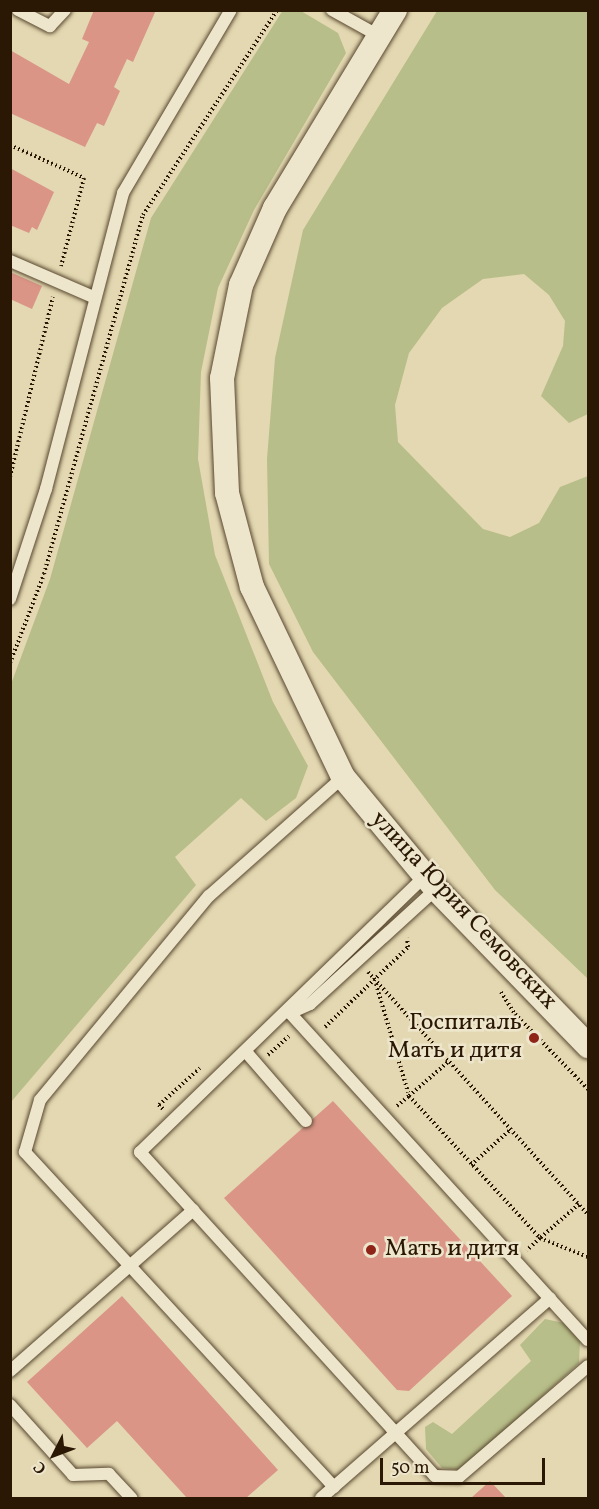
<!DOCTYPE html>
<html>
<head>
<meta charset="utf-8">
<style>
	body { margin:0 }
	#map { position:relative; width:599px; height:1509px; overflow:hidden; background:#e3d8b1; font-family:Vollkorn,serif }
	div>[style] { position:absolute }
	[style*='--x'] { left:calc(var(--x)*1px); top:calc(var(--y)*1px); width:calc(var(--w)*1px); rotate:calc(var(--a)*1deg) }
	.green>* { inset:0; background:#b8be89 }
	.building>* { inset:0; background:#da9587 }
	.path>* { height:4px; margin-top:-2px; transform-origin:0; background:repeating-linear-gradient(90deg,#2a1704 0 1.5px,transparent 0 4.5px) }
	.roads { filter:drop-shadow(0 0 2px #58472f) drop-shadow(0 0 2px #58472f) }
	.service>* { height:12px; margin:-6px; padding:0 6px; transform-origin:6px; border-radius:6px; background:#ede6cc }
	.minor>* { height:24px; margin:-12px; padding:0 12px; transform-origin:12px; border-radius:12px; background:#ede6cc }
	.dots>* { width:16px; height:16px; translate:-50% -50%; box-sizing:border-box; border:3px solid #ede6cc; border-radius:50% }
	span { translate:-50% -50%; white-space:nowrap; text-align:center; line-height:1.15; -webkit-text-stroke:5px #ede6cc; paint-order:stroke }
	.street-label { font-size:24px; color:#2a1704 }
	.poi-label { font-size:24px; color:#2a1704 }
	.right { translate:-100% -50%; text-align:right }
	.left { translate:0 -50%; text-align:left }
	.frame { position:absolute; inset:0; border:12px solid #2a1704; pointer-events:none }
	.north { position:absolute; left:24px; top:1425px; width:60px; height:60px; -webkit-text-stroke:4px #ede6cc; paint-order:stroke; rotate:228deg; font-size:16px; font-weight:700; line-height:24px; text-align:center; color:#2a1704 }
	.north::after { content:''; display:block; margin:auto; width:21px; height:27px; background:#2a1704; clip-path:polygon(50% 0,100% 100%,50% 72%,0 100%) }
	.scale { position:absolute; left:380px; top:1458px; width:165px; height:27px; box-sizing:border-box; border:3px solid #2a1704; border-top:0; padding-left:8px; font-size:18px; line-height:21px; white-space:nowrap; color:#2a1704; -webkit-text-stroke:4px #ede6cc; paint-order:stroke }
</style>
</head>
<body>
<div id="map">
	<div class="green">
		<div style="clip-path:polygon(283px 10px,301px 11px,338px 33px,346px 53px,254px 210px,218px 288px,201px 372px,198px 459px,215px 555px,273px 702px,308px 766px,296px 798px,266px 821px,241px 798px,175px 857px,196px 885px,11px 1102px,11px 684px,50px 579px,151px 218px)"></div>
		<div style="clip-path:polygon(437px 11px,588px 11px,588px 414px,569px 423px,541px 396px,563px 346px,565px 321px,549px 295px,524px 274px,483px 279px,442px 308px,409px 353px,395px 405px,398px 442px,483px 529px,510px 537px,539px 523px,560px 487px,588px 476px,588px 979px,495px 890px,313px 652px,269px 564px,267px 459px,275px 358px,303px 230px)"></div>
		<div style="clip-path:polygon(545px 1319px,564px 1323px,580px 1341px,579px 1363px,461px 1470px,442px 1468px,426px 1449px,425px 1427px,433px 1422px,452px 1434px,531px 1361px,520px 1345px)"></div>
	</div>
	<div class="building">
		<div style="clip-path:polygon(94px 10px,156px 10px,133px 62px,127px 59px,114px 87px,120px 91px,104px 126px,97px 123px,85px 147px,10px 113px,10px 50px,69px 84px,89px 42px,82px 39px)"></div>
		<div style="clip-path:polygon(10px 168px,54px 192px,37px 230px,32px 227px,29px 233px,10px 225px)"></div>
		<div style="clip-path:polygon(10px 272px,42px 286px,32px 309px,10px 299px)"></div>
		<div style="clip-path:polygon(333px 1101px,512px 1296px,409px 1391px,397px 1390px,224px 1198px)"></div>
		<div style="clip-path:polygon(122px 1296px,278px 1470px,246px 1498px,187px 1498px,117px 1421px,87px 1448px,27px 1382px)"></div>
		<div style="clip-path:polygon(490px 1481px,506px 1498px,471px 1498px)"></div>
	</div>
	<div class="path">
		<div style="--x:10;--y:145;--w:81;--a:24"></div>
		<div style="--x:84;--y:178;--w:91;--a:104.6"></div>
		<div style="--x:10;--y:477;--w:185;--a:-76.6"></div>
		<div style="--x:10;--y:663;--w:95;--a:-69.1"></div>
		<div style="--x:44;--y:574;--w:372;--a:-74.6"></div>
		<div style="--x:143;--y:215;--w:245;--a:-56.8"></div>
		<div style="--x:368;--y:972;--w:328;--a:47.8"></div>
		<div style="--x:376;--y:984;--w:113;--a:73.5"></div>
		<div style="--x:501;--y:992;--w:26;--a:58"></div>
		<div style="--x:515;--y:1014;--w:105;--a:45.8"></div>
		<div style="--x:325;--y:1027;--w:115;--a:-43.9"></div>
		<div style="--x:408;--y:947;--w:9;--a:-96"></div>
		<div style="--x:268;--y:1055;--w:28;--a:-42"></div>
		<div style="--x:409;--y:1096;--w:52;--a:-41.1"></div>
		<div style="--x:397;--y:1106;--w:16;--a:-40"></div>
		<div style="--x:409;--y:1096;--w:193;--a:47.3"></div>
		<div style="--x:540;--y:1238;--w:18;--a:137"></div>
		<div style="--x:163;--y:1109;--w:6;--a:-135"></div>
		<div style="--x:159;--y:1105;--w:55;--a:-42.1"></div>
		<div style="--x:471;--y:1165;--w:52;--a:-41.9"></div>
		<div style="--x:579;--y:1204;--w:52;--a:138.9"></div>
		<div style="--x:540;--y:1238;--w:52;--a:21.6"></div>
	</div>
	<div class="roads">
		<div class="service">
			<div style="--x:18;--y:10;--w:36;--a:27"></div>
			<div style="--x:50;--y:26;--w:22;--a:-47"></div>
			<div style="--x:332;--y:10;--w:54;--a:29"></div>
			<div style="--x:10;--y:261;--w:90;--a:23.4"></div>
			<div style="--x:10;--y:599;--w:116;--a:-71.9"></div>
			<div style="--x:46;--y:489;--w:306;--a:-75.4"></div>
			<div style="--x:123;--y:193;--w:212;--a:-59.5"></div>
			<div style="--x:425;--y:876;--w:397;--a:135.9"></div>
			<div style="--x:140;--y:1152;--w:438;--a:47.7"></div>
			<div style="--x:435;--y:1476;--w:24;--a:2"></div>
			<div style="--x:459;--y:1477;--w:170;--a:-40.7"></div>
			<div style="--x:290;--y:1013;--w:442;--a:47.7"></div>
			<div style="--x:290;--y:1013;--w:22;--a:-24"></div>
			<div style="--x:310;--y:1004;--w:171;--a:-42.4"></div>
			<div style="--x:247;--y:1053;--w:90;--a:49.1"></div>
			<div style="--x:10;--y:1371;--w:244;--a:-41.3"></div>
			<div style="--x:10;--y:1405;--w:94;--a:48"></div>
			<div style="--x:73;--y:1475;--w:36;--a:-2"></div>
			<div style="--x:109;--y:1474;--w:33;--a:47"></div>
			<div style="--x:334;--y:1487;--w:456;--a:-132.7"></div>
			<div style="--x:25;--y:1152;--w:54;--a:-73.9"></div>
			<div style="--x:40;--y:1100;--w:265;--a:-50.4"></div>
			<div style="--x:209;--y:896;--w:179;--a:-41.6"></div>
			<div style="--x:321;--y:1498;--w:304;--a:-41.1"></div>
		</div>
		<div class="minor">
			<div style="--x:395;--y:10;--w:232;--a:121.2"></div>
			<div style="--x:275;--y:208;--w:84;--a:113.8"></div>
			<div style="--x:241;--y:285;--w:95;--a:101.5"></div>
			<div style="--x:222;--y:378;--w:115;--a:87.5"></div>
			<div style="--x:227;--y:493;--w:97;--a:75.1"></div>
			<div style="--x:252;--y:587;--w:211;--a:64.4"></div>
			<div style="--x:343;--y:777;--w:146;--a:50.3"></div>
			<div style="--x:436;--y:889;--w:219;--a:45.9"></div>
		</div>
	</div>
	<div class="dots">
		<div style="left:534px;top:1038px;background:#8f2418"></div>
		<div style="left:371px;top:1250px;background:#8f2418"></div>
	</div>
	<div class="street-label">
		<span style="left:463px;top:911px;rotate:47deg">улица Юрия Семовских</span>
	</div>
	<div class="poi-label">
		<span class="right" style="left:522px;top:1038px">Госпиталь<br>Мать и дитя</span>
		<span class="left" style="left:385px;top:1250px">Мать и дитя</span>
	</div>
	<div class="frame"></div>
	<div class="north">С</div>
	<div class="scale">50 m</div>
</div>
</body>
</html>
